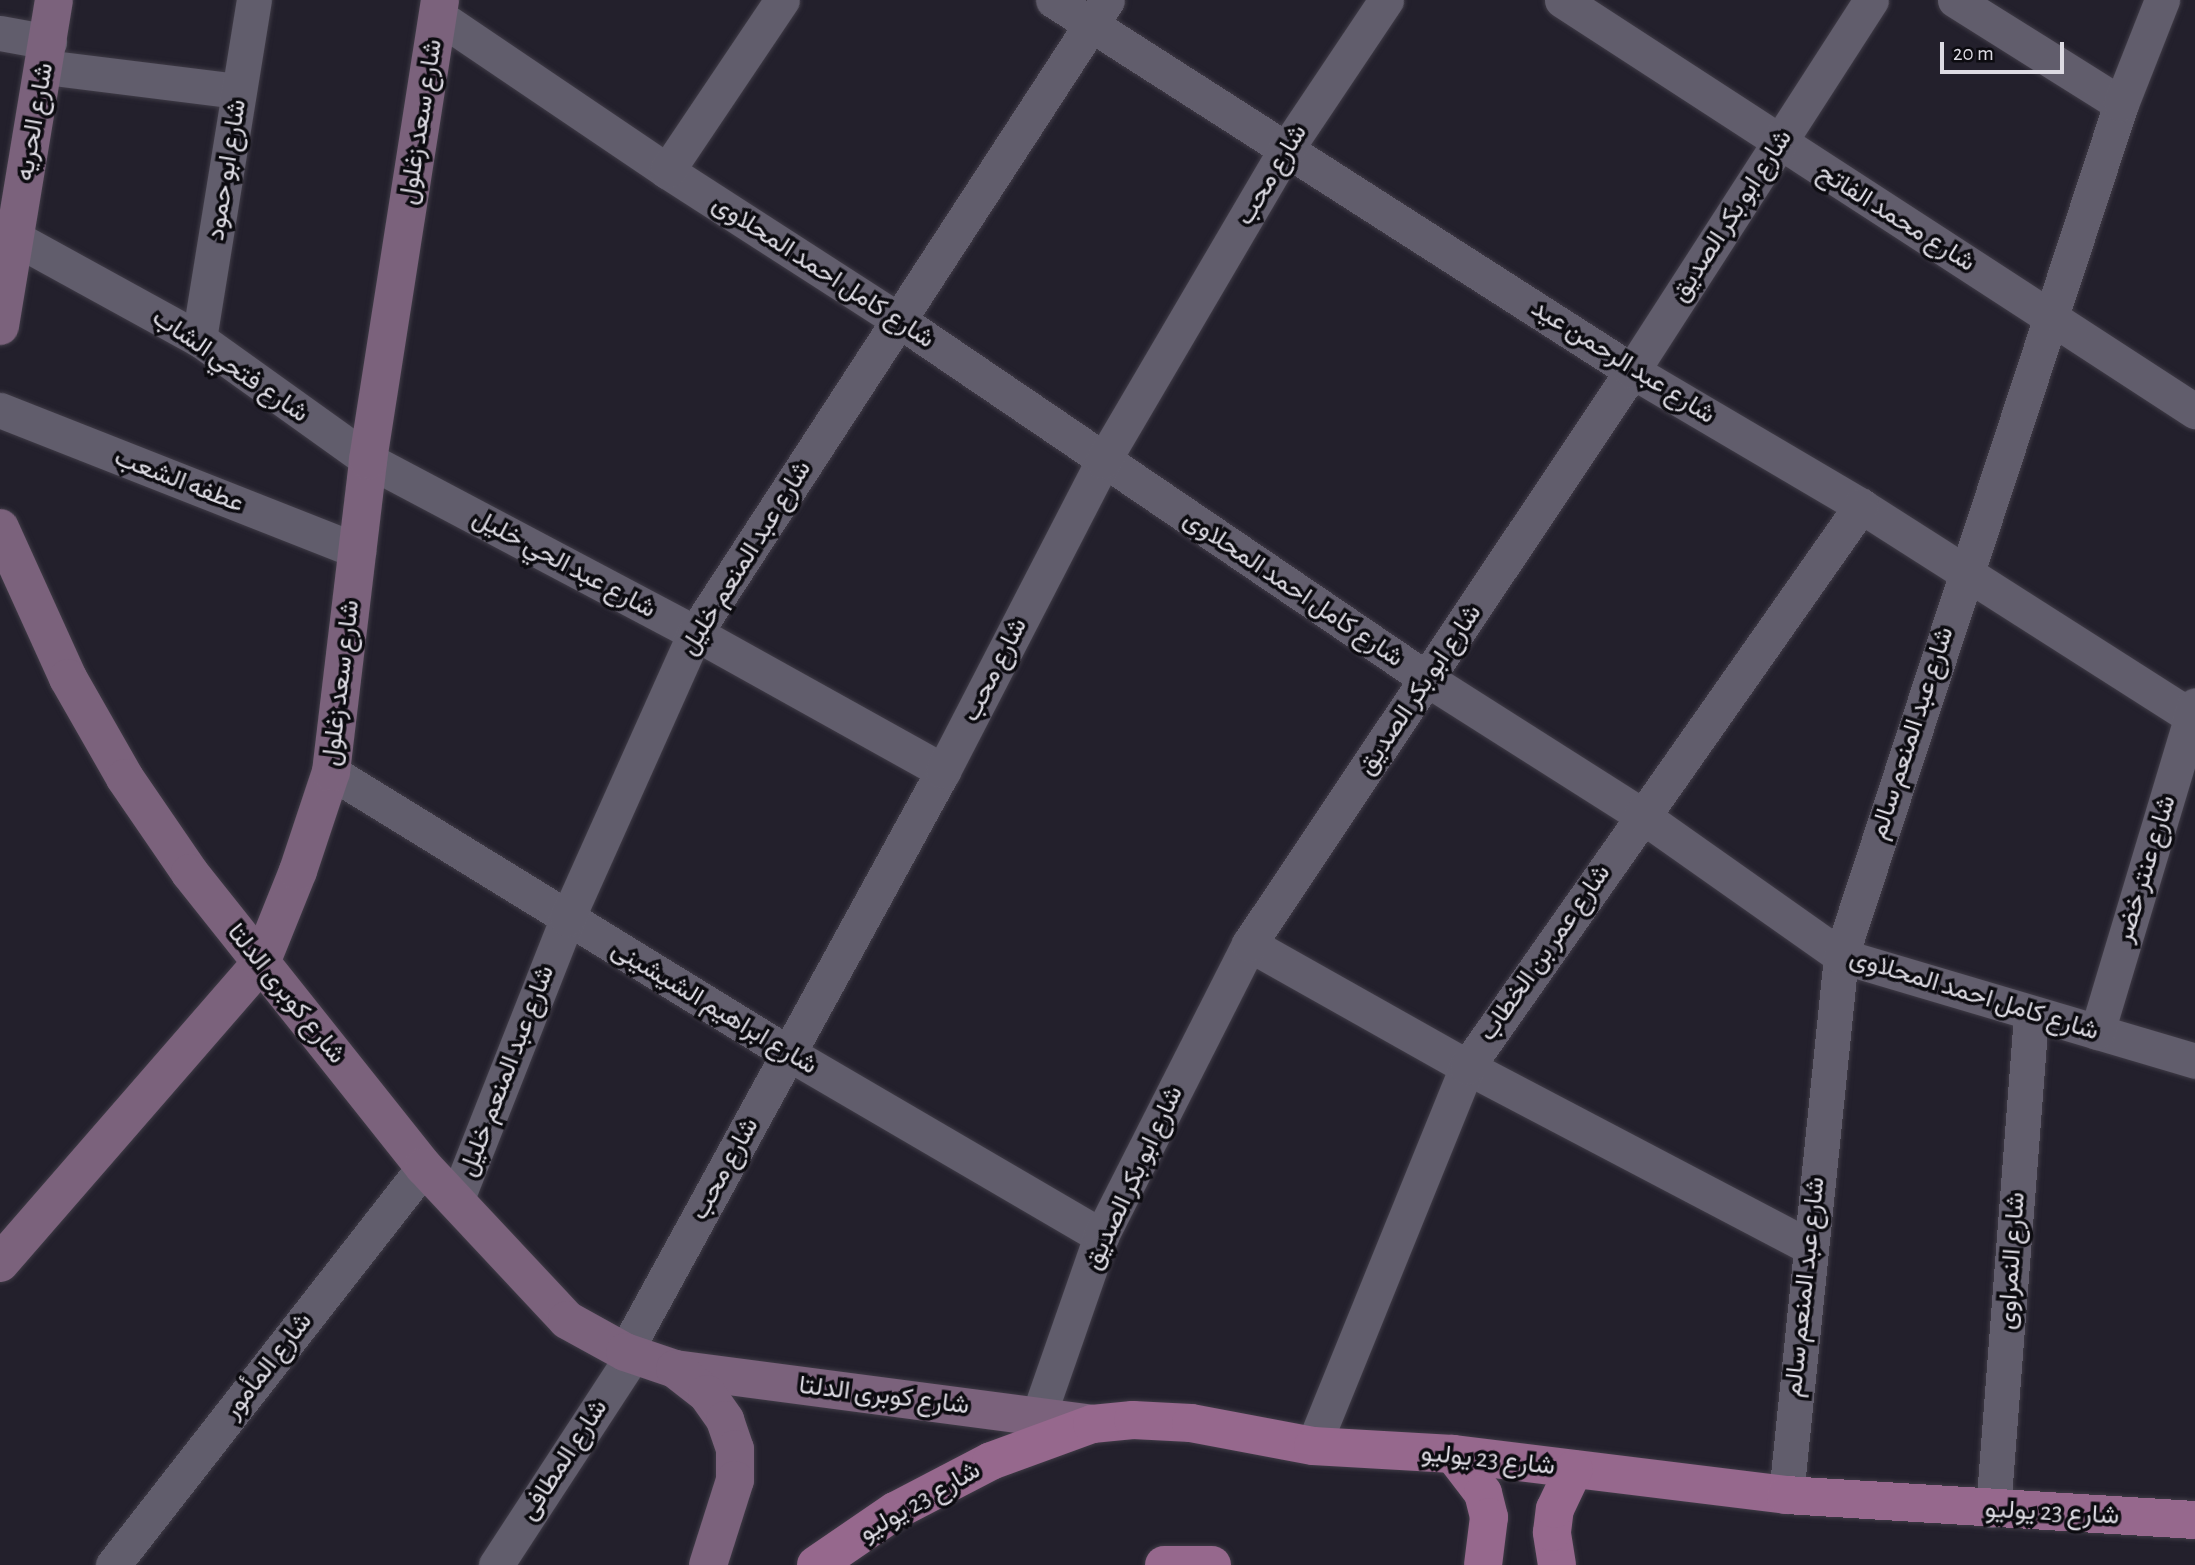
<!DOCTYPE html>
<html>
<head>
<meta charset="utf-8">
<style>
	body { margin:0 }
	#map { position:relative; width:2195px; height:1565px; overflow:hidden; background:#23202c; font-family:"Alegreya Sans",Vazirmatn,sans-serif }
	div>[style] { position:absolute }
	[style*='--x'] { left:calc(var(--x)*1px); top:calc(var(--y)*1px); width:calc(var(--w)*1px); rotate:calc(var(--a)*1deg) }
	.roads { filter:drop-shadow(0 0 2px #3f3b46) drop-shadow(0 0 2px #3f3b46) }
	.street>* { height:35px; margin:-17.5px; padding:0 17.5px; transform-origin:17.5px; border-radius:17.5px; background:#615d6c }
	.secondary>* { height:38px; margin:-19px; padding:0 19px; transform-origin:19px; border-radius:19px; background:#7b627c }
	.primary>* { height:38px; margin:-19px; padding:0 19px; transform-origin:19px; border-radius:19px; background:#96688d }
	span { translate:-50% -50%; white-space:nowrap; text-align:center; line-height:1.15; -webkit-text-stroke:7px #0c0b10; paint-order:stroke }
	.street-label { font-size:26px; color:#dddbe3 }
	.scale { position:absolute; left:1940px; top:42px; width:124px; height:32px; box-sizing:border-box; border:4px solid #dddbe3; border-top:0; padding-left:9px; font-size:21px; line-height:24px; white-space:nowrap; color:#dddbe3; -webkit-text-stroke:5px #0c0b10; paint-order:stroke }
</style>
</head>
<body>
<div id="map">
	<div class="roads">
		<div class="street">
			<div style="--x:1053;--y:0;--w:688;--a:32.65"></div>
			<div style="--x:1632;--y:371;--w:266;--a:30.5"></div>
			<div style="--x:1861;--y:506;--w:396;--a:32.5"></div>
			<div style="--x:1562;--y:0;--w:755;--a:33"></div>
			<div style="--x:1955;--y:0;--w:196;--a:32.1"></div>
			<div style="--x:438;--y:16;--w:277;--a:34.1"></div>
			<div style="--x:667;--y:171;--w:274;--a:32.8"></div>
			<div style="--x:897;--y:319;--w:641;--a:34.19"></div>
			<div style="--x:1427;--y:679;--w:254;--a:32.4"></div>
			<div style="--x:1641;--y:815;--w:245;--a:35.2"></div>
			<div style="--x:1841;--y:956;--w:369;--a:16.5"></div>
			<div style="--x:0;--y:33;--w:50;--a:10.4"></div>
			<div style="--x:45;--y:67;--w:195;--a:7.1"></div>
			<div style="--x:667;--y:171;--w:206;--a:-56.1"></div>
			<div style="--x:15;--y:238;--w:210;--a:28.8"></div>
			<div style="--x:199;--y:339;--w:208;--a:35.6"></div>
			<div style="--x:368;--y:460;--w:370;--a:27.9"></div>
			<div style="--x:695;--y:633;--w:284;--a:29.1"></div>
			<div style="--x:199;--y:339;--w:343;--a:-80.8"></div>
			<div style="--x:0;--y:410;--w:385;--a:21.5"></div>
			<div style="--x:331;--y:772;--w:536;--a:31.59"></div>
			<div style="--x:788;--y:1053;--w:363;--a:30.3"></div>
			<div style="--x:1249;--y:944;--w:250;--a:29.4"></div>
			<div style="--x:1467;--y:1067;--w:385;--a:27.7"></div>
			<div style="--x:2097;--y:1032;--w:341;--a:-73.3"></div>
			<div style="--x:456;--y:1201;--w:303;--a:-68.5"></div>
			<div style="--x:567;--y:919;--w:313;--a:-65.9"></div>
			<div style="--x:695;--y:633;--w:755;--a:-56.94"></div>
			<div style="--x:625;--y:1352;--w:662;--a:-61.31"></div>
			<div style="--x:943;--y:771;--w:349;--a:-62.7"></div>
			<div style="--x:1103;--y:461;--w:363;--a:-59.6"></div>
			<div style="--x:1287;--y:148;--w:178;--a:-56.2"></div>
			<div style="--x:1038;--y:1417;--w:192;--a:-70.8"></div>
			<div style="--x:1101;--y:1236;--w:327;--a:-63.1"></div>
			<div style="--x:1249;--y:944;--w:689;--a:-56.24"></div>
			<div style="--x:1632;--y:371;--w:441;--a:-57.2"></div>
			<div style="--x:1313;--y:1446;--w:409;--a:-67.9"></div>
			<div style="--x:1467;--y:1067;--w:686;--a:-54.92"></div>
			<div style="--x:1786;--y:1495;--w:542;--a:-84.17"></div>
			<div style="--x:1841;--y:956;--w:897;--a:-71.81"></div>
			<div style="--x:2121;--y:104;--w:112;--a:-68.5"></div>
			<div style="--x:1993;--y:1510;--w:498;--a:-85.6"></div>
			<div style="--x:113;--y:1565;--w:505;--a:-52"></div>
			<div style="--x:496;--y:1565;--w:251;--a:-56.9"></div>
		</div>
		<div class="secondary">
			<div style="--x:0;--y:326;--w:330;--a:-80.6"></div>
			<div style="--x:0;--y:528;--w:165;--a:65.6"></div>
			<div style="--x:68;--y:678;--w:115;--a:60.3"></div>
			<div style="--x:125;--y:778;--w:115;--a:55.6"></div>
			<div style="--x:190;--y:873;--w:376;--a:51.5"></div>
			<div style="--x:424;--y:1167;--w:209;--a:46.9"></div>
			<div style="--x:567;--y:1320;--w:66;--a:28.9"></div>
			<div style="--x:625;--y:1352;--w:53;--a:18.8"></div>
			<div style="--x:675;--y:1369;--w:421;--a:7.5"></div>
			<div style="--x:0;--y:1263;--w:398;--a:-49"></div>
			<div style="--x:261;--y:963;--w:99;--a:-68.1"></div>
			<div style="--x:298;--y:871;--w:104;--a:-71.6"></div>
			<div style="--x:331;--y:772;--w:314;--a:-83.2"></div>
			<div style="--x:368;--y:460;--w:466;--a:-81.1"></div>
			<div style="--x:675;--y:1369;--w:41;--a:38"></div>
			<div style="--x:707;--y:1394;--w:32;--a:55"></div>
			<div style="--x:725;--y:1420;--w:31;--a:71"></div>
			<div style="--x:735;--y:1449;--w:31;--a:90"></div>
			<div style="--x:735;--y:1480;--w:89;--a:107.6"></div>
		</div>
		<div class="primary">
			<div style="--x:1453;--y:1454;--w:49;--a:52.4"></div>
			<div style="--x:1483;--y:1493;--w:25;--a:76"></div>
			<div style="--x:1489;--y:1517;--w:48;--a:97.1"></div>
			<div style="--x:816;--y:1565;--w:96;--a:-34.4"></div>
			<div style="--x:895;--y:1511;--w:108;--a:-27.5"></div>
			<div style="--x:991;--y:1461;--w:108;--a:-20.1"></div>
			<div style="--x:1092;--y:1424;--w:41;--a:-5.6"></div>
			<div style="--x:1133;--y:1420;--w:58;--a:3"></div>
			<div style="--x:1191;--y:1423;--w:124;--a:10.7"></div>
			<div style="--x:1313;--y:1446;--w:140;--a:3.3"></div>
			<div style="--x:1453;--y:1454;--w:336;--a:7"></div>
			<div style="--x:1786;--y:1495;--w:410;--a:3.5"></div>
			<div style="--x:1164;--y:1565;--w:48;--a:0"></div>
			<div style="--x:1557;--y:1565;--w:33;--a:-99"></div>
			<div style="--x:1552;--y:1532;--w:23;--a:-83"></div>
			<div style="--x:1555;--y:1509;--w:44;--a:-64.6"></div>
		</div>
	</div>
	<div class="street-label">
		<span style="left:35px;top:122px;rotate:-80deg">شارع الحريه</span>
		<span style="left:421px;top:122px;rotate:-81deg">شارع سعد زغلول</span>
		<span style="left:227px;top:170px;rotate:-81deg">شارع ابو حمود</span>
		<span style="left:1272px;top:175px;rotate:-59deg">شارع محب</span>
		<span style="left:1732px;top:216px;rotate:-57deg">شارع ابو بكر الصديق</span>
		<span style="left:1896px;top:218px;rotate:32deg">شارع محمد الفاتح</span>
		<span style="left:823px;top:272px;rotate:33deg">شارع كامل احمد المحلاوى</span>
		<span style="left:1623px;top:362px;rotate:32deg">شارع عبد الرحمن عيد</span>
		<span style="left:230px;top:366px;rotate:34deg">شارع فتحي الشاب</span>
		<span style="left:179px;top:481px;rotate:21deg">عطفه الشعب</span>
		<span style="left:746px;top:558px;rotate:-58deg">شارع عبد المنعم خليل</span>
		<span style="left:564px;top:564px;rotate:28deg">شارع عبد الحي خليل</span>
		<span style="left:1293px;top:589px;rotate:34deg">شارع كامل احمد المحلاوى</span>
		<span style="left:995px;top:670px;rotate:-63deg">شارع محب</span>
		<span style="left:341px;top:683px;rotate:-83deg">شارع سعد زغلول</span>
		<span style="left:1420px;top:690px;rotate:-56deg">شارع ابو بكر الصديق</span>
		<span style="left:1912px;top:733px;rotate:-72deg">شارع عبد المنعم سالم</span>
		<span style="left:2146px;top:869px;rotate:-73deg">شارع عنتر خضر</span>
		<span style="left:1545px;top:953px;rotate:-55deg">شارع عمر بن الخطاب</span>
		<span style="left:286px;top:994px;rotate:51deg">شارع كوبرى الدلتا</span>
		<span style="left:1974px;top:995px;rotate:17deg">شارع كامل احمد المحلاوى</span>
		<span style="left:714px;top:1008px;rotate:31deg">شارع ابراهيم الشيشينى</span>
		<span style="left:507px;top:1071px;rotate:-69deg">شارع عبد المنعم خليل</span>
		<span style="left:725px;top:1169px;rotate:-61deg">شارع محب</span>
		<span style="left:1134px;top:1178px;rotate:-65deg">شارع ابو بكر الصديق</span>
		<span style="left:2012px;top:1261px;rotate:-86deg">شارع النمراوى</span>
		<span style="left:1805px;top:1287px;rotate:-84deg">شارع عبد المنعم سالم</span>
		<span style="left:268px;top:1366px;rotate:-52deg">شارع المأمور</span>
		<span style="left:884px;top:1396px;rotate:7deg">شارع كوبرى الدلتا</span>
		<span style="left:564px;top:1460px;rotate:-57deg">شارع المطافى</span>
		<span style="left:1488px;top:1460px;rotate:6deg">شارع 23 يوليو</span>
		<span style="left:920px;top:1502px;rotate:-30deg">شارع 23 يوليو</span>
		<span style="left:2052px;top:1513px;rotate:3deg">شارع 23 يوليو</span>
	</div>
	<div class="scale">20 m</div>
</div>
</body>
</html>
